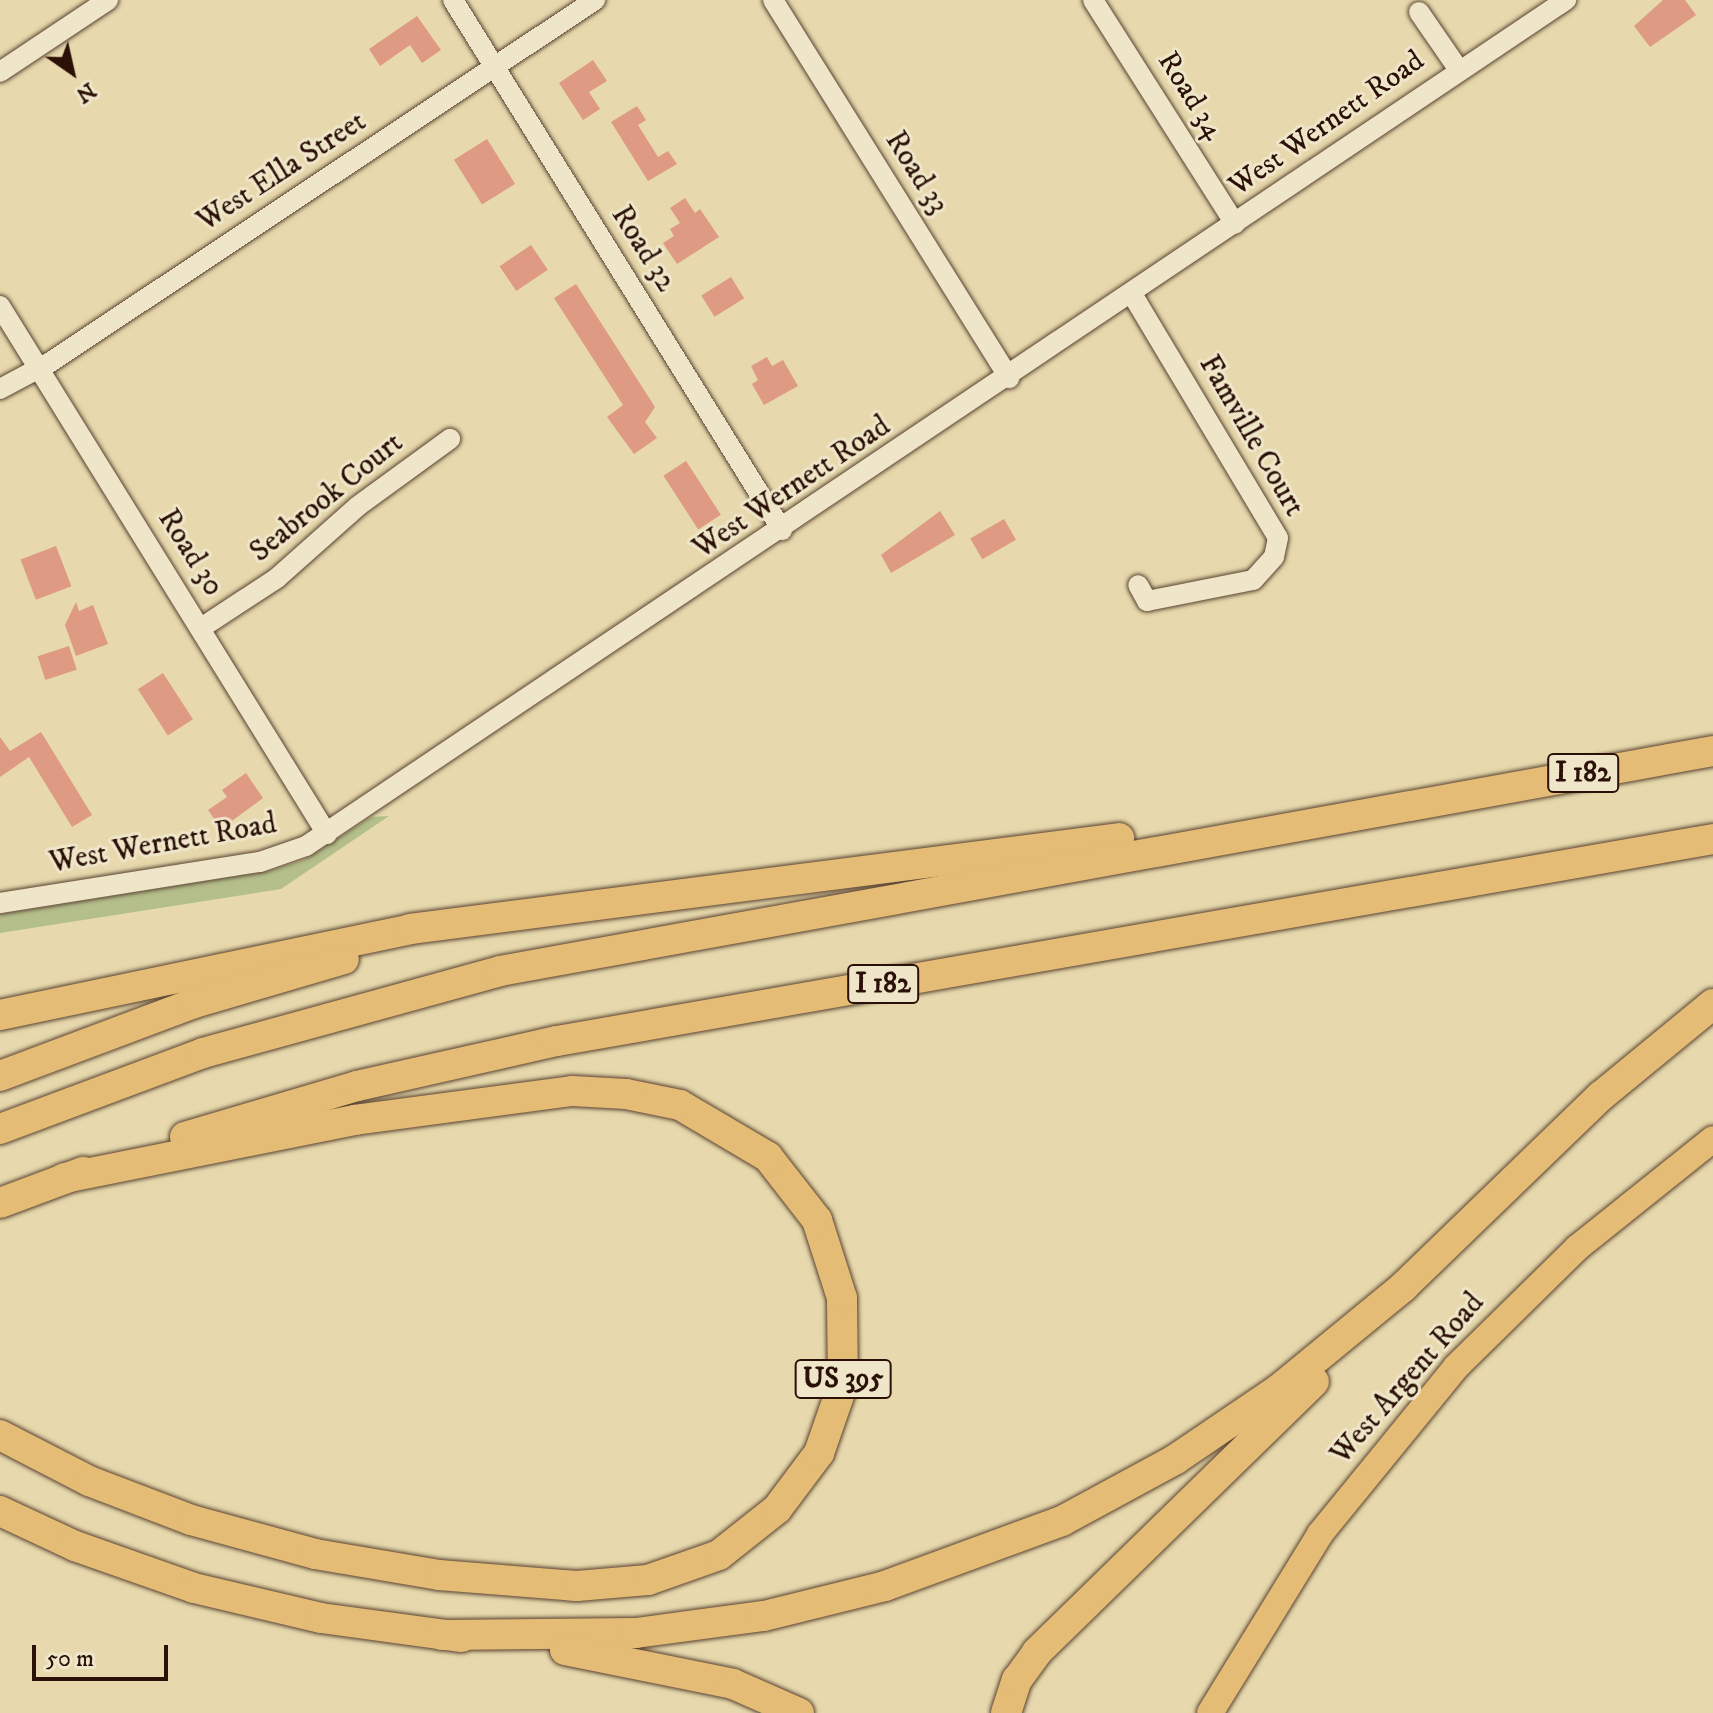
<!DOCTYPE html>
<html>
<head>
<meta charset="utf-8">
<style>
	body { margin:0 }
	#map { position:relative; width:1713px; height:1713px; overflow:hidden; background:#e7d9ad; font-family:"IM FELL DW Pica",serif }
	div>[style] { position:absolute }
	[style*='--x'] { left:calc(var(--x)*1px); top:calc(var(--y)*1px); width:calc(var(--w)*1px); rotate:calc(var(--a)*1deg) }
	.green>* { inset:0; background:#b4bf8b }
	.building>* { inset:0; background:#de9a83; transform-origin:0 0 }
	.roads { filter:drop-shadow(0 0 2px #594230) drop-shadow(0 0 2px #594230) }
	.minor>* { height:20px; margin:-10px; padding:0 10px; transform-origin:10px; border-radius:10px; background:#efe6ca }
	.major>* { height:26px; margin:-13px; padding:0 13px; transform-origin:13px; border-radius:13px; background:#e4bc76 }
	.highway>* { height:30px; margin:-15px; padding:0 15px; transform-origin:15px; border-radius:15px; background:#e4bc76 }
	span { translate:-50% -50%; white-space:nowrap; text-align:center; line-height:1.15; -webkit-text-stroke:6px #efe6ca; paint-order:stroke }
	.shield-label span { padding:2px 6px; background:#efe6ca; border:2px solid; border-radius:6px; -webkit-text-stroke-width:0 }
	.shield-label { font-size:28px; color:#2a1006; font-weight:700 }
	.street-label { font-size:30px; color:#2a1006 }
	.north { position:absolute; left:32px; top:32px; width:80px; height:80px; -webkit-text-stroke:6px #efe6ca; paint-order:stroke; rotate:146deg; font-size:22px; font-weight:700; line-height:32px; text-align:center; color:#2a1006 }
	.north::after { content:''; display:block; margin:auto; width:28px; height:36px; background:#2a1006; clip-path:polygon(50% 0,100% 100%,50% 72%,0 100%) }
	.scale { position:absolute; left:32px; top:1645px; width:136px; height:36px; box-sizing:border-box; border:4px solid #2a1006; border-top:0; padding-left:10px; font-size:24px; line-height:28px; white-space:nowrap; color:#2a1006; -webkit-text-stroke:6px #efe6ca; paint-order:stroke }
</style>
</head>
<body>
<div id="map">
	<div class="green">
		<div style="clip-path:polygon(389px 816px,281px 889px,0 933px,0 914px,269px 871px,304px 860px,371px 817px)"></div>
	</div>
	<div class="building">
		<div style="clip-path:polygon(1663px 0,1685px 0,1696px 15px,1650px 47px,1634px 26px)"></div>
		<div style="clip-path:polygon(417px 16px,441px 50px,422px 63px,410px 45px,380px 66px,369px 49px)"></div>
		<div style="clip-path:polygon(593px 60px,607px 81px,589px 92px,600px 109px,583px 120px,559px 83px)"></div>
		<div style="clip-path:polygon(637px 106px,646px 120px,638px 125px,658px 157px,668px 151px,677px 164px,648px 181px,611px 122px)"></div>
		<div style="left:487px;top:139px;width:53px;height:39px;rotate:58deg"></div>
		<div style="clip-path:polygon(685px 198px,695px 213px,700px 209px,719px 237px,677px 264px,663px 243px,674px 236px,670px 229px,680px 223px,670px 208px)"></div>
		<div style="left:531px;top:245px;width:30px;height:38px;rotate:56deg"></div>
		<div style="left:731px;top:277px;width:25px;height:35px;rotate:58deg"></div>
		<div style="clip-path:polygon(576px 284px,655px 407px,645px 422px,657px 438px,634px 454px,607px 417px,623px 405px,554px 298px)"></div>
		<div style="clip-path:polygon(767px 357px,772px 366px,783px 360px,798px 386px,764px 405px,752px 384px,758px 380px,751px 366px)"></div>
		<div style="left:686px;top:461px;width:64px;height:27px;rotate:57deg"></div>
		<div style="clip-path:polygon(940px 511px,955px 535px,891px 573px,881px 555px)"></div>
		<div style="left:1004px;top:519px;width:24px;height:39px;rotate:60deg"></div>
		<div style="left:56px;top:546px;width:43px;height:38px;rotate:69deg"></div>
		<div style="clip-path:polygon(76px 602px,79px 611px,93px 605px,108px 644px,76px 656px,65px 625px)"></div>
		<div style="left:69px;top:646px;width:25px;height:33px;rotate:72deg"></div>
		<div style="left:163px;top:673px;width:55px;height:30px;rotate:57deg"></div>
		<div style="clip-path:polygon(41px 732px,92px 815px,72px 827px,29px 757px,0 777px,0 737px,10px 751px)"></div>
		<div style="clip-path:polygon(246px 773px,263px 798px,221px 829px,208px 810px,227px 797px,222px 790px)"></div>
	</div>
	<div class="roads">
		<div class="minor">
			<div style="--x:453;--y:0;--w:624;--a:58.17"></div>
			<div style="--x:773;--y:0;--w:446;--a:58"></div>
			<div style="--x:1093;--y:0;--w:265;--a:57.6"></div>
			<div style="--x:1419;--y:12;--w:70;--a:55.4"></div>
			<div style="--x:0;--y:72;--w:130;--a:-33.7"></div>
			<div style="--x:1132;--y:294;--w:284;--a:59.1"></div>
			<div style="--x:1278;--y:538;--w:19;--a:102"></div>
			<div style="--x:1274;--y:557;--w:31;--a:132"></div>
			<div style="--x:1253;--y:580;--w:108;--a:168.8"></div>
			<div style="--x:1147;--y:601;--w:18;--a:-119"></div>
			<div style="--x:0;--y:306;--w:621;--a:58.23"></div>
			<div style="--x:0;--y:389;--w:55;--a:-28"></div>
			<div style="--x:49;--y:363;--w:656;--a:-33.62"></div>
			<div style="--x:201;--y:628;--w:91;--a:-33.3"></div>
			<div style="--x:277;--y:578;--w:108;--a:-41.6"></div>
			<div style="--x:358;--y:506;--w:114;--a:-36.1"></div>
			<div style="--x:0;--y:903;--w:263;--a:-9"></div>
			<div style="--x:260;--y:862;--w:49;--a:-19.2"></div>
			<div style="--x:306;--y:846;--w:1518;--a:-33.88"></div>
		</div>
		<div class="major">
			<div style="--x:1210;--y:1713;--w:210;--a:-58.4"></div>
			<div style="--x:1320;--y:1534;--w:215;--a:-50.8"></div>
			<div style="--x:1456;--y:1367;--w:170;--a:-44.5"></div>
			<div style="--x:1577;--y:1248;--w:174;--a:-38.7"></div>
		</div>
		<div class="highway">
			<div style="--x:0;--y:1015;--w:419;--a:-11.8"></div>
			<div style="--x:410;--y:929;--w:715;--a:-7.31"></div>
			<div style="--x:0;--y:1076;--w:207;--a:-20.6"></div>
			<div style="--x:194;--y:1003;--w:156;--a:-16.3"></div>
			<div style="--x:0;--y:1129;--w:217;--a:-20.5"></div>
			<div style="--x:203;--y:1053;--w:308;--a:-15.4"></div>
			<div style="--x:500;--y:971;--w:1233;--a:-10.28"></div>
			<div style="--x:185;--y:1137;--w:179;--a:-16.5"></div>
			<div style="--x:357;--y:1086;--w:205;--a:-12.7"></div>
			<div style="--x:557;--y:1041;--w:1174;--a:-9.91"></div>
			<div style="--x:0;--y:1203;--w:89;--a:-20.5"></div>
			<div style="--x:0;--y:1435;--w:100;--a:27.3"></div>
			<div style="--x:89;--y:1481;--w:109;--a:20.9"></div>
			<div style="--x:191;--y:1520;--w:129;--a:15.3"></div>
			<div style="--x:315;--y:1554;--w:126;--a:9.6"></div>
			<div style="--x:439;--y:1575;--w:138;--a:4.6"></div>
			<div style="--x:577;--y:1586;--w:71;--a:-4.8"></div>
			<div style="--x:648;--y:1580;--w:75;--a:-19.4"></div>
			<div style="--x:719;--y:1555;--w:74;--a:-38.4"></div>
			<div style="--x:777;--y:1509;--w:70;--a:-53.1"></div>
			<div style="--x:819;--y:1453;--w:73;--a:-70.8"></div>
			<div style="--x:843;--y:1384;--w:86;--a:-90.7"></div>
			<div style="--x:842;--y:1298;--w:82;--a:-107.8"></div>
			<div style="--x:817;--y:1220;--w:80;--a:-127.9"></div>
			<div style="--x:768;--y:1157;--w:102;--a:-149.4"></div>
			<div style="--x:680;--y:1105;--w:55;--a:-168.5"></div>
			<div style="--x:626;--y:1094;--w:54;--a:-176.8"></div>
			<div style="--x:572;--y:1091;--w:219;--a:172.4"></div>
			<div style="--x:355;--y:1120;--w:297;--a:168.7"></div>
			<div style="--x:0;--y:1511;--w:83;--a:25"></div>
			<div style="--x:75;--y:1546;--w:126;--a:19.4"></div>
			<div style="--x:194;--y:1588;--w:130;--a:13.3"></div>
			<div style="--x:321;--y:1618;--w:142;--a:7.7"></div>
			<div style="--x:442;--y:1635;--w:194;--a:-0.6"></div>
			<div style="--x:636;--y:1633;--w:129;--a:-7.6"></div>
			<div style="--x:764;--y:1616;--w:125;--a:-13.9"></div>
			<div style="--x:885;--y:1586;--w:189;--a:-20.2"></div>
			<div style="--x:1062;--y:1521;--w:130;--a:-28.5"></div>
			<div style="--x:1176;--y:1459;--w:125;--a:-34.2"></div>
			<div style="--x:1279;--y:1389;--w:161;--a:-39.4"></div>
			<div style="--x:1403;--y:1287;--w:275;--a:-44"></div>
			<div style="--x:1601;--y:1096;--w:145;--a:-39.4"></div>
			<div style="--x:565;--y:1650;--w:171;--a:11.4"></div>
			<div style="--x:733;--y:1684;--w:72;--a:23.7"></div>
			<div style="--x:1006;--y:1713;--w:35;--a:-72"></div>
			<div style="--x:1017;--y:1680;--w:34;--a:-54"></div>
			<div style="--x:1037;--y:1652;--w:387;--a:-44.3"></div>
		</div>
	</div>
	<div class="shield-label">
		<span style="left:1583px;top:773px">I 182</span>
		<span style="left:883px;top:984px">I 182</span>
		<span style="left:843px;top:1379px">US 395</span>
	</div>
	<div class="street-label">
		<span style="left:1190px;top:96px;rotate:58deg">Road 34</span>
		<span style="left:1327px;top:124px;rotate:-35deg">West Wernett Road</span>
		<span style="left:282px;top:172px;rotate:-33deg">West Ella Street</span>
		<span style="left:916px;top:173px;rotate:58deg">Road 33</span>
		<span style="left:643px;top:249px;rotate:58deg">Road 32</span>
		<span style="left:1251px;top:436px;rotate:60deg">Famville Court</span>
		<span style="left:792px;top:488px;rotate:-34deg">West Wernett Road</span>
		<span style="left:327px;top:498px;rotate:-39deg">Seabrook Court</span>
		<span style="left:190px;top:553px;rotate:58deg">Road 30</span>
		<span style="left:163px;top:844px;rotate:-10deg">West Wernett Road</span>
		<span style="left:1408px;top:1379px;rotate:-49deg">West Argent Road</span>
	</div>
	<div class="north">N</div>
	<div class="scale">50 m</div>
</div>
</body>
</html>
